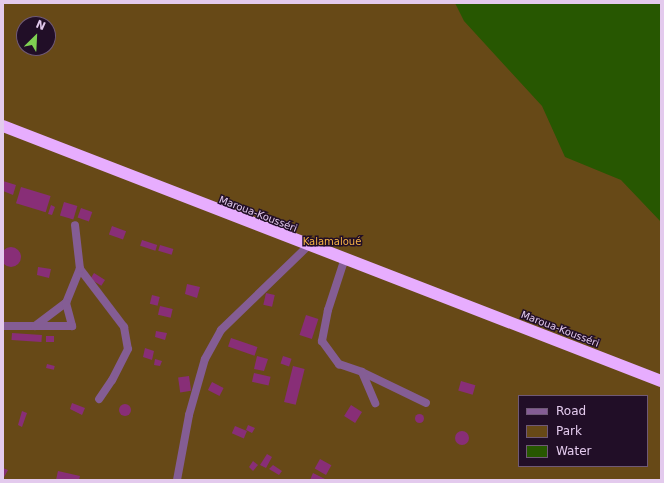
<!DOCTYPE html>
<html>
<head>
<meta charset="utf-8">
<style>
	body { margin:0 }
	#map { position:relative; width:664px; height:483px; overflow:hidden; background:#441753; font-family:"DejaVu Sans",sans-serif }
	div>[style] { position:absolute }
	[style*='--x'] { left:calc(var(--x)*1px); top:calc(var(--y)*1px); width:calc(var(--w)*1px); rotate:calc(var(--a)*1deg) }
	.green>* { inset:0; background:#674917 }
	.water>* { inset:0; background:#275701 }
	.building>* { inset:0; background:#882e77; transform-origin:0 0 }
	.round { border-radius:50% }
	.street>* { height:8px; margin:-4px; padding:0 4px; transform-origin:4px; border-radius:4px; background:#845d94 }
	.highway>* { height:12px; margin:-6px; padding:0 6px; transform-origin:6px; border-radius:6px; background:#e7adfe }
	span { translate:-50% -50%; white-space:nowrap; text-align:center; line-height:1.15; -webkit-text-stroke:3px #210e27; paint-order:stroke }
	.street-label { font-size:10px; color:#e3caed }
	.park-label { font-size:10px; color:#f6b345 }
	.frame { position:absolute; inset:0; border:4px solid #e3caed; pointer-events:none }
	.legend { position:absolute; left:518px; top:395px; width:130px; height:72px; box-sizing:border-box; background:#210e27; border:1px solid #6f5976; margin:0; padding:5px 7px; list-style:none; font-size:12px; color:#e3caed }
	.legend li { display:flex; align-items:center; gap:8px; height:20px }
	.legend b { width:20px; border:1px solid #6f5976 }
	.north { position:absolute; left:16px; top:16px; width:40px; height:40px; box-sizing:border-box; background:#210e27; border:1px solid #6f5976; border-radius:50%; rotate:24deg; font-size:11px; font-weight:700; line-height:16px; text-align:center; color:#e3caed }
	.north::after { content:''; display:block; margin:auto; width:14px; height:18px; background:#7fd052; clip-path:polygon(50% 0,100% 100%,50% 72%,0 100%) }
</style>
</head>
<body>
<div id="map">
	<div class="green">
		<div style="clip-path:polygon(evenodd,3px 3px,661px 3px,661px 480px,3px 480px,3px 3px,24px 24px,48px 24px,48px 48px,24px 48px,24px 24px,3px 3px,519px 396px,647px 396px,647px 466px,519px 466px,519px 396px)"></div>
	</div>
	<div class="water">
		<div style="clip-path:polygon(455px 3px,661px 3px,661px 222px,621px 180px,565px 157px,542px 106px,464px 21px)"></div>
	</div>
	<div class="building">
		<div style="clip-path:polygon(3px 181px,16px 185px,13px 195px,3px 191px)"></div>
		<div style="left:21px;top:187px;width:31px;height:17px;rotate:17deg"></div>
		<div style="left:64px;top:202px;width:14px;height:14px;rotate:17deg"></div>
		<div style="clip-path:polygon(51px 205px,55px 207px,52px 215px,48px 214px)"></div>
		<div style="left:81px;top:208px;width:12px;height:10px;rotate:20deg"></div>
		<div style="left:112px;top:226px;width:15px;height:9px;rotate:20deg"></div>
		<div style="left:142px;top:240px;width:16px;height:6px;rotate:18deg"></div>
		<div style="left:160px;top:245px;width:14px;height:6px;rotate:17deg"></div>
		<div class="round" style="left:1px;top:247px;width:20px;height:20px"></div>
		<div style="clip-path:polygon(38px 267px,51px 269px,49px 278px,37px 275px)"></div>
		<div style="left:94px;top:273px;width:13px;height:7px;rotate:32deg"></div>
		<div style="clip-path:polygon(187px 284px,200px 287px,197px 298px,185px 294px)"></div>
		<div style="left:266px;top:293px;width:9px;height:12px;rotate:13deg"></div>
		<div style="left:152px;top:295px;width:8px;height:9px;rotate:14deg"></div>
		<div style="left:160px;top:306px;width:13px;height:9px;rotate:13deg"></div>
		<div style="left:306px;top:315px;width:13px;height:21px;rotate:18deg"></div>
		<div style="clip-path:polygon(156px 331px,167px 333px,165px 340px,155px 337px)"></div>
		<div style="left:12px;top:333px;width:30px;height:7px;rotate:4deg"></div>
		<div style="left:46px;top:336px;width:8px;height:6px"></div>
		<div style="left:231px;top:338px;width:28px;height:9px;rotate:19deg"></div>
		<div style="clip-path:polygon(145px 348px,154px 351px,152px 360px,143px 357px)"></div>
		<div style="clip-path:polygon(257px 356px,268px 359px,264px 371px,254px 369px)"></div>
		<div style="left:283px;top:356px;width:9px;height:8px;rotate:18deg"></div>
		<div style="clip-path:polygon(155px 359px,162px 361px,160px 366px,154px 365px)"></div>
		<div style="left:47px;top:364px;width:8px;height:4px;rotate:14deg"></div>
		<div style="left:293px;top:366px;width:12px;height:37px;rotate:14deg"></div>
		<div style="left:254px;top:373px;width:17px;height:9px;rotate:13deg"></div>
		<div style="left:189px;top:376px;width:15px;height:11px;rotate:82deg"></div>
		<div style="left:461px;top:381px;width:15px;height:10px;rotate:16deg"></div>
		<div style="left:212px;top:382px;width:13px;height:9px;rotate:27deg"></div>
		<div style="clip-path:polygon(72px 403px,85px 408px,82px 415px,70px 409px)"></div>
		<div class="round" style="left:119px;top:404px;width:12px;height:12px"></div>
		<div style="left:351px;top:405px;width:13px;height:13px;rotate:32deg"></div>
		<div style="clip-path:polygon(22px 411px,27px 413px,22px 427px,18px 425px)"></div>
		<div class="round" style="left:414.5px;top:413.5px;width:9px;height:9px"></div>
		<div style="clip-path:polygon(248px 425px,255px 428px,252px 433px,246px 430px)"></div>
		<div style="left:235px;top:426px;width:13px;height:8px;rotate:23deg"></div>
		<div class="round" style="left:455px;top:431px;width:14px;height:14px"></div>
		<div style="clip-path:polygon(267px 454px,272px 457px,266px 468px,260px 465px)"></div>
		<div style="left:320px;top:459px;width:13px;height:11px;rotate:29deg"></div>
		<div style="clip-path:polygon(253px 461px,258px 465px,253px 471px,249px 467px)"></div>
		<div style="clip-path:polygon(273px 465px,282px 471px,279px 475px,269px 469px)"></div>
		<div style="clip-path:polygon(3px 468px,8px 470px,3px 479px)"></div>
		<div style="clip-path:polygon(58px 471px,80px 476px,79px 480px,56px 480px)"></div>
		<div style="clip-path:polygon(313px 473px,325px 479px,324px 480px,310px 480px)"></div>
	</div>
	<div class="street">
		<div style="--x:344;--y:261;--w:52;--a:108.1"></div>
		<div style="--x:328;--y:310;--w:32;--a:101"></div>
		<div style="--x:322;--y:341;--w:29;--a:54"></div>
		<div style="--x:339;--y:364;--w:24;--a:19"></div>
		<div style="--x:362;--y:372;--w:71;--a:25.8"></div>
		<div style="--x:80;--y:269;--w:73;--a:52.8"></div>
		<div style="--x:124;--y:327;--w:22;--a:80"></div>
		<div style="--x:128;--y:349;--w:35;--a:117"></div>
		<div style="--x:112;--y:380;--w:23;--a:124"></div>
		<div style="--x:66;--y:303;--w:37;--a:-68"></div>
		<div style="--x:80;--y:269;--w:44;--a:-96.5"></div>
		<div style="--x:3;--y:326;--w:32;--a:0"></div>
		<div style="--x:35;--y:326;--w:39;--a:-37"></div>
		<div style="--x:66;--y:303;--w:24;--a:75"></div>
		<div style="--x:72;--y:326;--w:37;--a:180"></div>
		<div style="--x:362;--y:372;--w:34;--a:67"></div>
		<div style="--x:177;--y:480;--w:66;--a:-79.5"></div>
		<div style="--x:189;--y:415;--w:58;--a:-74.1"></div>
		<div style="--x:205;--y:359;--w:33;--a:-61"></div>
		<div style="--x:221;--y:330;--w:121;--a:-44"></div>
	</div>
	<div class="highway">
		<div style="--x:3;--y:126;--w:706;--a:21.18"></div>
	</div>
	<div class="street-label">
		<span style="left:258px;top:214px;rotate:21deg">Maroua-Kousséri</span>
		<span style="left:560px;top:329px;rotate:21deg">Maroua-Kousséri</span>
	</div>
	<div class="park-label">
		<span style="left:332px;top:242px">Kalamaloué</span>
	</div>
	<div class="frame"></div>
	<ul class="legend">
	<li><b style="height:5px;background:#845d94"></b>Road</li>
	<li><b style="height:11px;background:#674917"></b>Park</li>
	<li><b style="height:11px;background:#275701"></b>Water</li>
	</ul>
	<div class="north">N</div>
</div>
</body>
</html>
